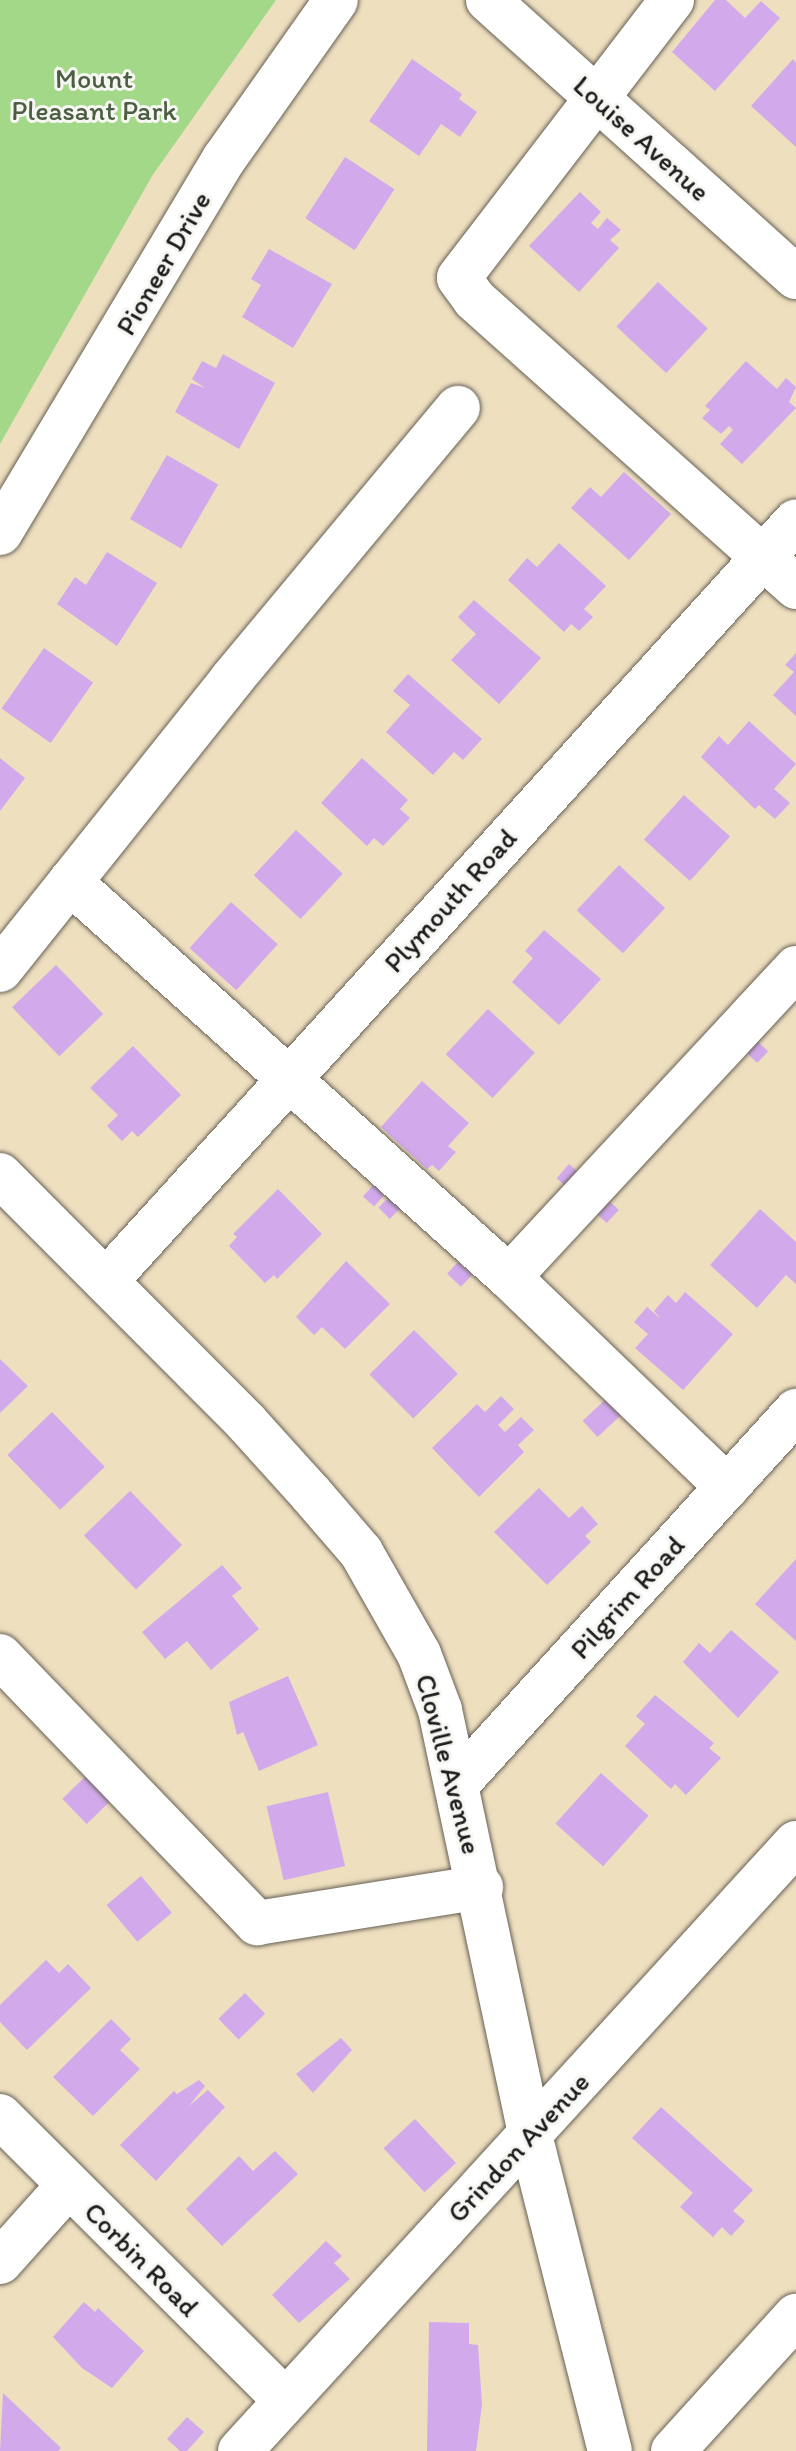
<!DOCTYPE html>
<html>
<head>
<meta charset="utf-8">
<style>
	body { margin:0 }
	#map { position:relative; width:796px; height:2451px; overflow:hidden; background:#eedfbf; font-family:Itim,sans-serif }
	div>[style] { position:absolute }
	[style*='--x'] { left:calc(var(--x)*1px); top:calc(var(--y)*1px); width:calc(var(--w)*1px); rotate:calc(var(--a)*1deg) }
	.green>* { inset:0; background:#a3d888 }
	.building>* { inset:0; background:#d2aaec; transform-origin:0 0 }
	.roads { filter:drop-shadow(0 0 2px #666055) drop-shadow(0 0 2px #666055) }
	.minor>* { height:44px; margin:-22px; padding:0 22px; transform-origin:22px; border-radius:22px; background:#fff }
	span { translate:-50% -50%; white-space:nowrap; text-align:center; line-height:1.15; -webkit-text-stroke:6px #f6f6f2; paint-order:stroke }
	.park-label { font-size:28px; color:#4b5e42 }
	.street-label { font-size:28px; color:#1c1c1c }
</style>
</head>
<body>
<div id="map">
	<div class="green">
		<div style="clip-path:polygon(0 0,276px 0,152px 176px,0 444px)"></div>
	</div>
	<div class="building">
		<div style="clip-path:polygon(715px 0,726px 0,745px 18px,761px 1px,780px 18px,715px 91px,672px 52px)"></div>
		<div style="clip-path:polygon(412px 59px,462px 94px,459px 99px,477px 112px,460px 137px,441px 124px,419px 156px,369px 121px)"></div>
		<div style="clip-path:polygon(793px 59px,796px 63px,796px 147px,751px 106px)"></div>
		<div style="left:345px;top:157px;width:59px;height:73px;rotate:33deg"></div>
		<div style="clip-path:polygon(580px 192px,601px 212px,591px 223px,598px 229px,607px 218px,621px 230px,610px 240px,619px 248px,579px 292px,529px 246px)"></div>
		<div style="clip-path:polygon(269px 249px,332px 284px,293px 348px,242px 317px,261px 285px,251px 279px)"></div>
		<div style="left:658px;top:282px;width:68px;height:61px;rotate:43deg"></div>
		<div style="clip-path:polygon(223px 354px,275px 383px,239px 449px,175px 412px,191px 383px,205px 388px,192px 379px,202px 361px,216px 368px)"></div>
		<div style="clip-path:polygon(746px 361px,777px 389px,786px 378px,796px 387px,789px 402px,796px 408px,742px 464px,720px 444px,733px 430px,729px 426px,721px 434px,702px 418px,710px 410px,705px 406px)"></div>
		<div style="left:167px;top:455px;width:59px;height:74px;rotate:30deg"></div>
		<div style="clip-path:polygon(624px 472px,671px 514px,629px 560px,571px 508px,590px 487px,601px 497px)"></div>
		<div style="clip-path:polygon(559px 543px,606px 586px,584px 609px,593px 617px,579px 631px,571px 624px,564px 632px,508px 580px,527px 558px,537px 567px)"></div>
		<div style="clip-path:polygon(107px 552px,157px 583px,117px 646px,57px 604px,75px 577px,86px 585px)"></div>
		<div style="clip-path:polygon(474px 600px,541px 658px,499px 704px,451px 660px,476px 634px,458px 617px)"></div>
		<div style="left:44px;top:648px;width:60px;height:74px;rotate:35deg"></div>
		<div style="clip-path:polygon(796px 653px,796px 716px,773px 695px,794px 672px,785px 665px)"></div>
		<div style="clip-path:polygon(408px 674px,482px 739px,463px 760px,454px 752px,433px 775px,386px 732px,410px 705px,393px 691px)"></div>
		<div style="clip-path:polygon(749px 721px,796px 764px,774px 789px,790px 803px,775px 819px,759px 805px,755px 809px,701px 757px,719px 736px,728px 745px)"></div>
		<div style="clip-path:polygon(0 758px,25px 778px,0 811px)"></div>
		<div style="clip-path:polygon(362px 758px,408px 800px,400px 809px,410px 818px,383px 846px,374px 838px,367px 846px,321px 803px)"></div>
		<div style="left:684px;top:795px;width:62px;height:60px;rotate:42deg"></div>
		<div style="left:296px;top:830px;width:64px;height:62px;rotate:43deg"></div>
		<div style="left:619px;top:865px;width:63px;height:62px;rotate:43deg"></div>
		<div style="left:231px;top:902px;width:63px;height:62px;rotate:42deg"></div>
		<div style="clip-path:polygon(544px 930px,601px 979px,559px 1025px,512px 982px,533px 958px,525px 951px)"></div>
		<div style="left:56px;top:965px;width:68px;height:61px;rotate:46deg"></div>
		<div style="left:488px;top:1009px;width:64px;height:62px;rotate:43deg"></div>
		<div style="left:755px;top:1039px;width:18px;height:16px;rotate:43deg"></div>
		<div style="clip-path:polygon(133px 1046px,181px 1095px,138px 1137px,132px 1131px,122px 1141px,107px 1126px,118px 1115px,90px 1088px)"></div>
		<div style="clip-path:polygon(422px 1081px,469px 1123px,448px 1146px,456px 1152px,439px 1171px,432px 1165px,427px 1169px,381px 1127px)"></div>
		<div style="left:569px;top:1164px;width:20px;height:19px;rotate:41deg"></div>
		<div style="left:375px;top:1183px;width:15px;height:18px;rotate:42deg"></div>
		<div style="clip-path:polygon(278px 1189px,322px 1234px,277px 1279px,274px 1275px,265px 1283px,229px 1246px,237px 1237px,233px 1234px)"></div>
		<div style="left:389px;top:1197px;width:16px;height:15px;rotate:45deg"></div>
		<div style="left:605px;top:1197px;width:19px;height:18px;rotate:43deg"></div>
		<div style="clip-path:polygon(760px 1209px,796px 1242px,796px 1284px,786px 1275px,757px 1308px,710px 1265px)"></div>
		<div style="clip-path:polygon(346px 1261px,390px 1304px,345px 1349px,322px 1327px,314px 1335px,296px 1317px)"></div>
		<div style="left:458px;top:1262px;width:19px;height:16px;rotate:43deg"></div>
		<div style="clip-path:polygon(685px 1292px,733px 1334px,683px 1390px,635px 1348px,648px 1334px,634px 1322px,647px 1307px,661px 1319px,654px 1311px,668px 1295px,676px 1303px)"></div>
		<div style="left:414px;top:1330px;width:62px;height:63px;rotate:45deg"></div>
		<div style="clip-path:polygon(0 1359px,28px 1386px,0 1413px)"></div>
		<div style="clip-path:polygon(501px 1396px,514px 1409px,498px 1425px,505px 1432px,521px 1417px,534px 1430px,518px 1445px,524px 1452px,479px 1497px,432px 1448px,477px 1404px,485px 1412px)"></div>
		<div style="left:606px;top:1399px;width:22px;height:32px;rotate:47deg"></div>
		<div style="left:52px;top:1412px;width:76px;height:62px;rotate:46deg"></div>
		<div style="clip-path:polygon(539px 1488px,569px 1518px,582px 1506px,598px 1524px,585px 1536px,591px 1542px,547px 1585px,494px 1532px)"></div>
		<div style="left:130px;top:1491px;width:75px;height:64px;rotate:46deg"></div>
		<div style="clip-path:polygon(796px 1559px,796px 1641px,755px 1604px)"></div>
		<div style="clip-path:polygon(222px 1565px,242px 1588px,232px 1596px,259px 1629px,211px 1670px,187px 1641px,165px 1659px,142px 1632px)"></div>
		<div style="clip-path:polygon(731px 1630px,779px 1672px,738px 1718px,683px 1662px,699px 1643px,710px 1653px)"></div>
		<div style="clip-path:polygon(288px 1676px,318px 1745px,259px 1771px,243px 1732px,237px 1735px,229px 1702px)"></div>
		<div style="clip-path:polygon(655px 1695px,714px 1743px,709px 1748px,721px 1758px,686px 1795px,675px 1784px,671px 1789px,625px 1746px,645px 1724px,636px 1716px)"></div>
		<div style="left:89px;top:1773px;width:35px;height:37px;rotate:46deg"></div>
		<div style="left:601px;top:1773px;width:64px;height:68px;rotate:42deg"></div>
		<div style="left:328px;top:1792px;width:76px;height:63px;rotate:77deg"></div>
		<div style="left:141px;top:1876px;width:48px;height:45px;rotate:50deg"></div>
		<div style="clip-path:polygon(46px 1960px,59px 1973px,68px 1964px,91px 1988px,27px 2050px,0 2022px,0 2005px)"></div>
		<div style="left:245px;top:1993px;width:29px;height:37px;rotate:46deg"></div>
		<div style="clip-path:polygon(111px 2019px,131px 2039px,120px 2050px,140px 2069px,93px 2116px,53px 2077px)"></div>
		<div style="clip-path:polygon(341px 2038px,352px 2050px,313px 2093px,296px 2074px)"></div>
		<div style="clip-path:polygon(199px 2080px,205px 2086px,189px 2106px,208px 2090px,225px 2107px,156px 2181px,120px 2145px,174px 2091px,177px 2094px)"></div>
		<div style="clip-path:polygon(661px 2107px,753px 2190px,733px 2211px,745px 2221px,731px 2236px,722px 2227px,713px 2237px,680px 2207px,693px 2193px,632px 2138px)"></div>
		<div style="left:415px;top:2119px;width:60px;height:43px;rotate:47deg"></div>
		<div style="clip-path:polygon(275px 2151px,298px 2174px,222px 2246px,186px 2209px,239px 2156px,253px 2171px)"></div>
		<div style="clip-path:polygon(326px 2241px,342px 2256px,334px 2263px,350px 2279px,299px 2323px,272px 2295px)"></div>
		<div style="clip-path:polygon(84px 2302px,95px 2312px,98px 2308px,144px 2351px,112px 2388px,82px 2368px,53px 2337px)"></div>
		<div style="clip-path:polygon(429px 2322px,469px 2323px,469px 2344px,478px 2345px,482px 2404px,476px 2451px,427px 2451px)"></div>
		<div style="clip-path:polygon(3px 2393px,61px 2448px,58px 2451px,0 2451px)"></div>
		<div style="clip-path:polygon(187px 2417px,204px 2432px,187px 2451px,180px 2451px,167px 2439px)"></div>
	</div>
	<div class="roads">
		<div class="minor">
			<div style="--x:488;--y:0;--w:414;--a:42"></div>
			<div style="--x:672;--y:0;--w:350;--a:127.5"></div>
			<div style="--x:459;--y:278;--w:26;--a:54"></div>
			<div style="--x:474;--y:299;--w:432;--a:41.8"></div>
			<div style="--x:0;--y:533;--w:436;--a:-59.1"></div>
			<div style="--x:224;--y:159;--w:194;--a:-54.8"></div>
			<div style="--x:70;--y:882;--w:591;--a:41.98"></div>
			<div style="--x:509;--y:1277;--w:303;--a:43.9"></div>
			<div style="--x:0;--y:970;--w:372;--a:-51.4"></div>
			<div style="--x:232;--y:679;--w:353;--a:-50.2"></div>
			<div style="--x:0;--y:1175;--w:349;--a:45.1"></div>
			<div style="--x:246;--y:1422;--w:97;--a:47.9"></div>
			<div style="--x:311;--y:1494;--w:77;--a:49.2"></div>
			<div style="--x:361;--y:1552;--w:117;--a:60.4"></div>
			<div style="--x:419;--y:1654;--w:60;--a:69.4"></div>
			<div style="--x:440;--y:1710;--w:434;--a:78"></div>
			<div style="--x:530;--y:2135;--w:326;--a:75.8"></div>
			<div style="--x:509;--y:1277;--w:422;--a:-47.1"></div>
			<div style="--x:106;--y:1281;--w:1026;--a:-47.76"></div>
			<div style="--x:0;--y:1656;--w:371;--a:46.1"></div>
			<div style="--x:257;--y:1923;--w:227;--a:-9.1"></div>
			<div style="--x:458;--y:1783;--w:503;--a:-47.74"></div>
			<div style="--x:0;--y:2116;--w:402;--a:44.9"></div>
			<div style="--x:0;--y:2262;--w:102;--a:-48.2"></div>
			<div style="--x:240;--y:2451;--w:824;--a:-47.56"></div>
			<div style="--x:673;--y:2451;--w:183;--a:-47.7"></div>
		</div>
	</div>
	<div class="park-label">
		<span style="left:94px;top:94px">Mount<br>Pleasant Park</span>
	</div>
	<div class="street-label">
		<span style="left:642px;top:138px;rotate:42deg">Louise Avenue</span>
		<span style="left:163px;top:263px;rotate:-60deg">Pioneer Drive</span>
		<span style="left:450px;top:900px;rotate:-48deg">Plymouth Road</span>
		<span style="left:627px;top:1597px;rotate:-48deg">Pilgrim Road</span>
		<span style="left:449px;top:1764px;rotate:75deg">Cloville Avenue</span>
		<span style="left:518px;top:2147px;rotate:-47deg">Grindon Avenue</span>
		<span style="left:142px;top:2259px;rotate:45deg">Corbin Road</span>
	</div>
</div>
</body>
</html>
